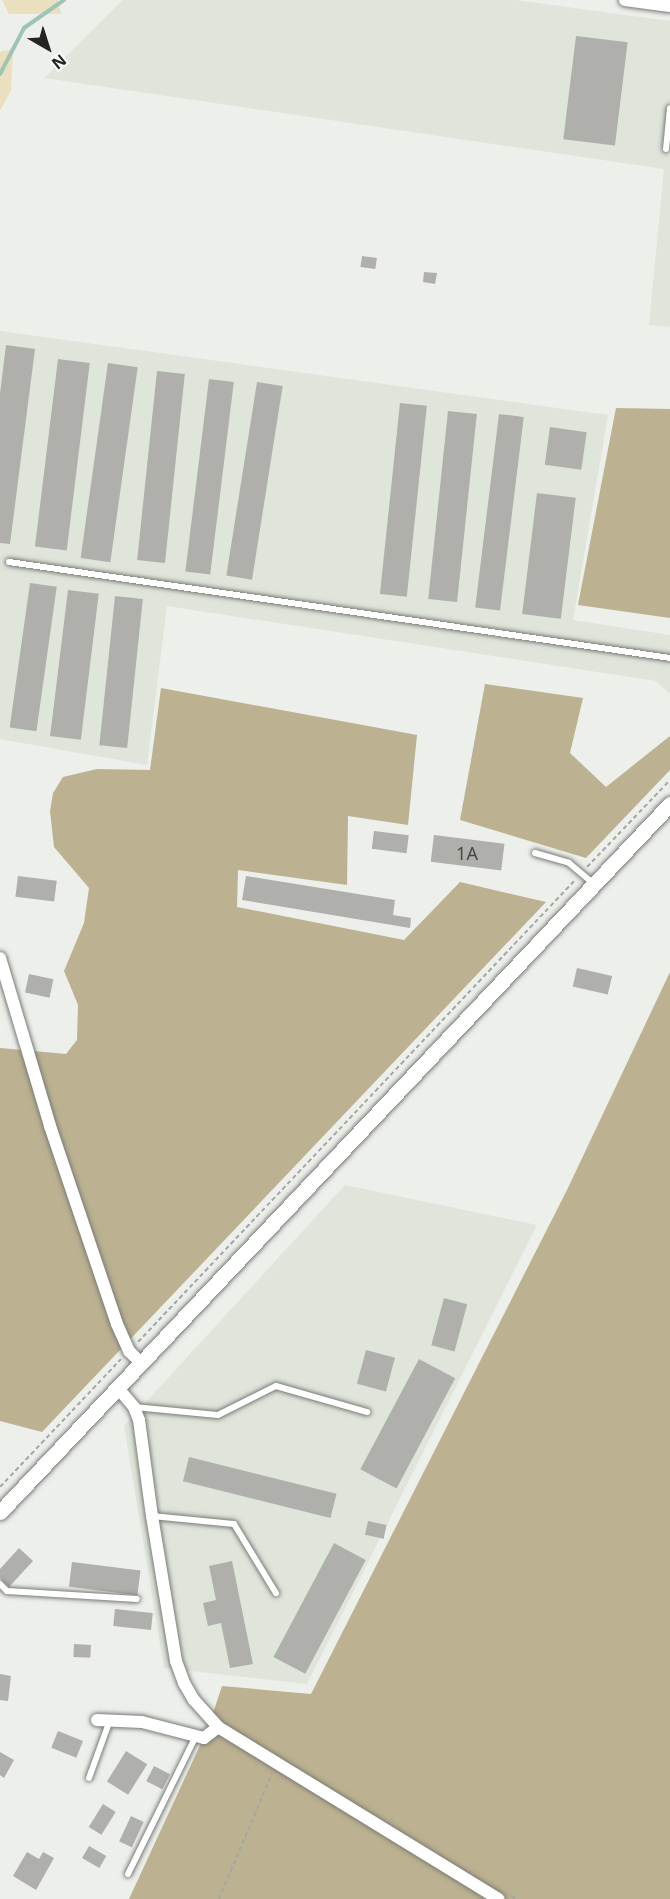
<!DOCTYPE html>
<html>
<head>
<meta charset="utf-8">
<style>
	body { margin:0 }
	#map { position:relative; width:670px; height:1899px; overflow:hidden; background:#ecefea; font-family:"Noto Sans",sans-serif }
	div>[style] { position:absolute }
	[style*='--x'] { left:calc(var(--x)*1px); top:calc(var(--y)*1px); width:calc(var(--w)*1px); rotate:calc(var(--a)*1deg) }
	.built>* { inset:0; background:#dfe5da }
	.green>* { inset:0; background:#eadfbe }
	.forest>* { inset:0; background:#bcb190 }
	.stream>* { height:4px; margin:-2px; padding:0 2px; transform-origin:2px; border-radius:2px; background:#9ec4b4 }
	.building>* { inset:0; background:#afb0ab; transform-origin:0 0 }
	.path>* { height:2px; margin-top:-1px; transform-origin:0; background:repeating-linear-gradient(90deg,#a4a7a3 0 4.5px,transparent 0 7.5px) }
	.roads { filter:drop-shadow(0 0 2px #797c77) drop-shadow(0 0 2px #797c77) }
	.service>* { height:6px; margin:-3px; padding:0 3px; transform-origin:3px; border-radius:3px; background:#fff }
	.minor>* { height:12px; margin:-6px; padding:0 6px; transform-origin:6px; border-radius:6px; background:#fff }
	.tertiary>* { height:15px; margin:-7.5px; padding:0 7.5px; transform-origin:7.5px; border-radius:7.5px; background:#fff }
	span { translate:-50% -50%; white-space:nowrap; text-align:center; line-height:1.15; -webkit-text-stroke:4.5px #fafcf7; paint-order:stroke }
	.number-label { font-size:18px; color:#474845 }
	.number-label span { -webkit-text-stroke-width:0 }
	.north { position:absolute; left:18px; top:18px; width:60px; height:60px; -webkit-text-stroke:4px #fafcf7; paint-order:stroke; rotate:141deg; font-size:16px; font-weight:700; line-height:24px; text-align:center; color:#242523 }
	.north::after { content:''; display:block; margin:auto; width:21px; height:27px; background:#242523; clip-path:polygon(50% 0,100% 100%,50% 72%,0 100%) }
</style>
</head>
<body>
<div id="map">
	<div class="built">
		<div style="clip-path:polygon(123px 0,515px 0,670px 21px,670px 327px,649px 325px,664px 169px,44px 78px)"></div>
		<div style="clip-path:polygon(0 331px,608px 415px,573px 620px,670px 635px,670px 694px,656px 681px,167px 606px,147px 765px,0 739px)"></div>
		<div style="clip-path:polygon(345px 1185px,537px 1225px,307px 1684px,164px 1668px,124px 1426px)"></div>
	</div>
	<div class="green">
		<div style="clip-path:polygon(2px 0,58px 0,61px 14px,9px 14px)"></div>
		<div style="clip-path:polygon(13px 49px,11px 90px,0 111px,0 52px)"></div>
	</div>
	<div class="forest">
		<div style="clip-path:polygon(616px 408px,670px 409px,670px 618px,578px 605px)"></div>
		<div style="clip-path:polygon(485px 684px,583px 698px,570px 753px,606px 787px,670px 736px,670px 770px,586px 858px,460px 820px)"></div>
		<div style="clip-path:polygon(161px 688px,417px 735px,408px 825px,348px 816px,347px 885px,238px 870px,237px 907px,404px 940px,460px 882px,546px 902px,42px 1432px,0 1421px,0 1048px,66px 1054px,77px 1040px,78px 1005px,64px 971px,84px 923px,89px 888px,54px 847px,50px 811px,53px 793px,63px 777px,97px 769px,150px 770px)"></div>
		<div style="clip-path:polygon(670px 972px,670px 1899px,129px 1899px,208px 1728px,222px 1686px,311px 1694px,567px 1190px)"></div>
	</div>
	<div class="stream">
		<div style="--x:0;--y:74;--w:52;--a:-62.4"></div>
		<div style="--x:24;--y:28;--w:49;--a:-35"></div>
	</div>
	<div class="building">
		<div style="left:576px;top:36px;width:52px;height:104px;rotate:7deg"></div>
		<div style="left:362px;top:256px;width:15px;height:11px;rotate:8deg"></div>
		<div style="clip-path:polygon(424px 272px,437px 273px,435px 284px,423px 282px)"></div>
		<div style="clip-path:polygon(6px 345px,35px 349px,10px 544px,0 543px,0 394px)"></div>
		<div style="left:58px;top:359px;width:32px;height:189px;rotate:7deg"></div>
		<div style="left:108px;top:363px;width:30px;height:197px;rotate:8deg"></div>
		<div style="left:157px;top:371px;width:28px;height:190px;rotate:6deg"></div>
		<div style="left:209px;top:379px;width:25px;height:194px;rotate:7deg"></div>
		<div style="left:257px;top:382px;width:26px;height:196px;rotate:9deg"></div>
		<div style="left:400px;top:403px;width:27px;height:192px;rotate:6deg"></div>
		<div style="left:448px;top:411px;width:29px;height:189px;rotate:6deg"></div>
		<div style="left:499px;top:414px;width:25px;height:195px;rotate:7deg"></div>
		<div style="left:550px;top:427px;width:37px;height:38px;rotate:8deg"></div>
		<div style="left:537px;top:493px;width:39px;height:122px;rotate:7deg"></div>
		<div style="left:30px;top:583px;width:27px;height:146px;rotate:8deg"></div>
		<div style="left:68px;top:590px;width:31px;height:147px;rotate:7deg"></div>
		<div style="left:115px;top:596px;width:28px;height:150px;rotate:6deg"></div>
		<div style="left:374px;top:831px;width:35px;height:18px;rotate:7deg"></div>
		<div style="left:434px;top:835px;width:71px;height:27px;rotate:7deg"></div>
		<div style="left:18px;top:876px;width:39px;height:21px;rotate:7deg"></div>
		<div style="clip-path:polygon(246px 876px,395px 900px,393px 915px,411px 918px,410px 928px,242px 900px)"></div>
		<div style="left:577px;top:968px;width:36px;height:19px;rotate:13deg"></div>
		<div style="left:29px;top:974px;width:25px;height:19px;rotate:12deg"></div>
		<div style="left:444px;top:1298px;width:24px;height:49px;rotate:15deg"></div>
		<div style="left:366px;top:1350px;width:30px;height:35px;rotate:15deg"></div>
		<div style="left:419px;top:1359px;width:41px;height:125px;rotate:28deg"></div>
		<div style="left:189px;top:1457px;width:152px;height:25px;rotate:14deg"></div>
		<div style="left:368px;top:1521px;width:19px;height:14px;rotate:12deg"></div>
		<div style="left:334px;top:1543px;width:36px;height:129px;rotate:28deg"></div>
		<div style="clip-path:polygon(19px 1548px,33px 1561px,9px 1587px,0 1578px,0 1569px)"></div>
		<div style="clip-path:polygon(232px 1561px,253px 1664px,230px 1668px,221px 1623px,208px 1626px,203px 1603px,216px 1600px,209px 1566px)"></div>
		<div style="left:72px;top:1562px;width:69px;height:25px;rotate:7deg"></div>
		<div style="left:115px;top:1609px;width:38px;height:17px;rotate:6deg"></div>
		<div style="left:74px;top:1644px;width:17px;height:13px;rotate:3deg"></div>
		<div style="clip-path:polygon(0 1674px,11px 1676px,8px 1701px,0 1700px)"></div>
		<div style="left:58px;top:1731px;width:27px;height:18px;rotate:22deg"></div>
		<div style="left:126px;top:1751px;width:25px;height:36px;rotate:32deg"></div>
		<div style="clip-path:polygon(0 1752px,14px 1760px,4px 1778px,0 1775px)"></div>
		<div style="left:154px;top:1766px;width:18px;height:17px;rotate:27deg"></div>
		<div style="left:103px;top:1804px;width:15px;height:27px;rotate:32deg"></div>
		<div style="left:131px;top:1816px;width:14px;height:28px;rotate:25deg"></div>
		<div style="left:89px;top:1846px;width:20px;height:14px;rotate:30deg"></div>
		<div style="clip-path:polygon(27px 1852px,39px 1859px,43px 1852px,54px 1858px,36px 1890px,13px 1876px)"></div>
	</div>
	<div class="path">
		<div style="--x:587;--y:867;--w:120;--a:-46.3"></div>
		<div style="--x:138;--y:1342;--w:636;--a:-46.59"></div>
		<div style="--x:0;--y:1487;--w:176;--a:-46.6"></div>
		<div style="--x:511;--y:1896;--w:7;--a:27"></div>
		<div style="--x:219;--y:1899;--w:137;--a:-67.2"></div>
	</div>
	<div class="roads">
		<div class="service">
			<div style="--x:666;--y:149;--w:41;--a:-84.4"></div>
			<div style="--x:9;--y:562;--w:668;--a:8.26"></div>
			<div style="--x:535;--y:853;--w:35;--a:16"></div>
			<div style="--x:569;--y:863;--w:33;--a:40"></div>
			<div style="--x:134;--y:1407;--w:84;--a:5.4"></div>
			<div style="--x:218;--y:1415;--w:65;--a:-26.6"></div>
			<div style="--x:276;--y:1386;--w:95;--a:15.9"></div>
			<div style="--x:152;--y:1516;--w:82;--a:5.6"></div>
			<div style="--x:234;--y:1524;--w:81;--a:58.7"></div>
			<div style="--x:0;--y:1584;--w:10;--a:45"></div>
			<div style="--x:7;--y:1591;--w:130;--a:3.5"></div>
			<div style="--x:89;--y:1778;--w:62;--a:-70.1"></div>
			<div style="--x:128;--y:1874;--w:154;--a:-63.8"></div>
		</div>
		<div class="minor">
			<div style="--x:625;--y:0;--w:45;--a:7.6"></div>
			<div style="--x:0;--y:958;--w:175;--a:73.4"></div>
			<div style="--x:50;--y:1126;--w:209;--a:71.3"></div>
			<div style="--x:117;--y:1324;--w:30;--a:66"></div>
			<div style="--x:129;--y:1351;--w:17;--a:45"></div>
			<div style="--x:118;--y:1388;--w:25;--a:50"></div>
			<div style="--x:134;--y:1407;--w:14;--a:69"></div>
			<div style="--x:139;--y:1420;--w:97;--a:82.3"></div>
			<div style="--x:152;--y:1516;--w:147;--a:80.6"></div>
			<div style="--x:176;--y:1661;--w:23;--a:70"></div>
			<div style="--x:184;--y:1683;--w:20;--a:60"></div>
			<div style="--x:194;--y:1700;--w:36;--a:48"></div>
			<div style="--x:218;--y:1727;--w:329;--a:31.5"></div>
			<div style="--x:97;--y:1720;--w:45;--a:2.5"></div>
			<div style="--x:142;--y:1722;--w:64;--a:14.5"></div>
			<div style="--x:204;--y:1738;--w:18;--a:-38"></div>
		</div>
		<div class="tertiary">
			<div style="--x:0;--y:1512;--w:975;--a:-46.58"></div>
		</div>
	</div>
	<div class="number-label">
		<span style="left:467px;top:853px">1A</span>
	</div>
	<div class="north">N</div>
</div>
</body>
</html>
